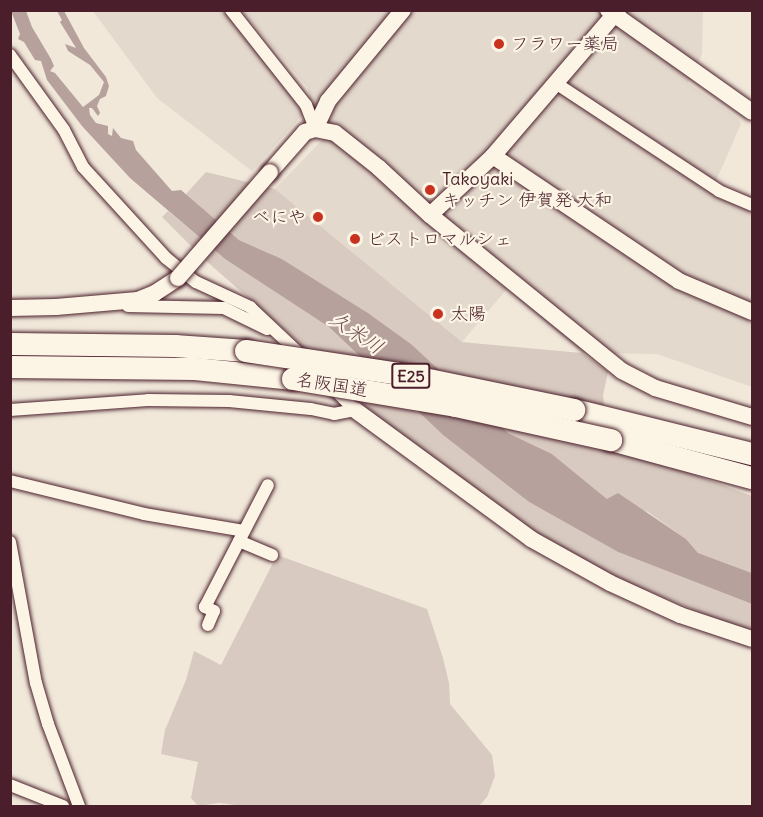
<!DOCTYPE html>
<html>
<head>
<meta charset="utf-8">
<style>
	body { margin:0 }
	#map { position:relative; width:763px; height:817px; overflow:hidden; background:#f1e8da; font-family:Delius,"Klee One",sans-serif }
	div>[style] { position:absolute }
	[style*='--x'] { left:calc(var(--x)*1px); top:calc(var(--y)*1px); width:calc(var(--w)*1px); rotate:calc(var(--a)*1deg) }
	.built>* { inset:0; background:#e4d9cd }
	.green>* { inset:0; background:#d8cac0 }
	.water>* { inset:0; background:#b6a19c }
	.roads { filter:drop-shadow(0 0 2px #4a1f2b) drop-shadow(0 0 2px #4a1f2b) }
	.street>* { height:12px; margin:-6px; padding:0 6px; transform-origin:6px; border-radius:6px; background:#fcf5e5 }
	.secondary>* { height:16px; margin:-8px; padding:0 8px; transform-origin:8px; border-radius:8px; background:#fcf5e5 }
	.highway>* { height:22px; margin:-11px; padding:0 11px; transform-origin:11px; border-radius:11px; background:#fcf5e5 }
	.bridges { filter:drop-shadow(0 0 2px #4a1f2b) drop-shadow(0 0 2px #4a1f2b) }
	.secondary-bridge>* { height:16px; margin:-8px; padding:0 8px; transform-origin:8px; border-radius:8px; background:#fcf5e5 }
	.highway-bridge>* { height:22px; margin:-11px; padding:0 11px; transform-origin:11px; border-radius:11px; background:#fcf5e5 }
	.dots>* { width:16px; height:16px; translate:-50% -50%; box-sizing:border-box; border:3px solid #fcf5e5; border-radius:50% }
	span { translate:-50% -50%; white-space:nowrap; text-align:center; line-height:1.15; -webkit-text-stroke:4.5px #fcf5e5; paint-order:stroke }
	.shield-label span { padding:2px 4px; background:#fcf5e5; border:2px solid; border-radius:4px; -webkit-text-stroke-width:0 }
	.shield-label { font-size:16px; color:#4a1f2b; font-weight:700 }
	.poi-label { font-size:18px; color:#4a1f2b }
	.left { translate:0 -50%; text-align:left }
	.right { translate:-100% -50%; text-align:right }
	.street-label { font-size:18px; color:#4a1f2b }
	.water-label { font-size:20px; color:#704c53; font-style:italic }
	.frame { position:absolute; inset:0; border:12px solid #4a1f2b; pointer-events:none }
</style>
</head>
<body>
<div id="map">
	<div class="built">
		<div style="clip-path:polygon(93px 11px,225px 11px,302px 101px,305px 112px,252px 171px,157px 98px)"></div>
		<div style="clip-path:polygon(242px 11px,703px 11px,702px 54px,688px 83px,739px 119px,741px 124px,716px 181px,726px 201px,752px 212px,752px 387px,657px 354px,582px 353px,507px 289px,462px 342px,275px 189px,322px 140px,307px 87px)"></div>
	</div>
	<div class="green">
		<div style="clip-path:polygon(206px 172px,275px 189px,462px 342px,582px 353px,608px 372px,603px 395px,608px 443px,752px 496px,752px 573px,698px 553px,686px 539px,648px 512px,607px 499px,552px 454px,508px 433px,411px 344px,368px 313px,282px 259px,239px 240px,185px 195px)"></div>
		<div style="clip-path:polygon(168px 211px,225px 259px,329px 327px,443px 435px,529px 502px,618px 552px,752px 604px,752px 634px,610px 575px,532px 533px,366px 408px,295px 339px,204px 259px,162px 217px)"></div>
		<div style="clip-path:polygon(277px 555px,427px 609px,443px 658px,449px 683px,450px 704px,492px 755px,495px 776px,487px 797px,479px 806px,244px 806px,219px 803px,198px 806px,191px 798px,198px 762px,161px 754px,165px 730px,186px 680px,194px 651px,221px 665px)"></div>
	</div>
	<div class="water">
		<div style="clip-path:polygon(11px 11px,26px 11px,32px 27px,51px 59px,54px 66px,50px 71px,55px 73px,83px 107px,99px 95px,104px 82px,90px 65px,68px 51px,65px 44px,76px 48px,60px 22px,62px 20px,57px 11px,64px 11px,84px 48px,106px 77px,109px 86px,106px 96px,100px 99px,97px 106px,100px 113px,98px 116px,92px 108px,89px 108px,90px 115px,96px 123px,108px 126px,108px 134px,112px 136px,113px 128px,121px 138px,133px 141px,136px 150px,172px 191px,181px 190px,239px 240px,282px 259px,368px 313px,411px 344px,508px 433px,552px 454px,607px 499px,618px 493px,686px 539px,698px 553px,752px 573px,752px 604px,618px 552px,529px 502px,443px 435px,329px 327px,225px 259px,130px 178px,82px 126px,47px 80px,41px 61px,35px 60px,24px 42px,18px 39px,20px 34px)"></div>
	</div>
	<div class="roads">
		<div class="street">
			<div style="--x:231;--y:10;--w:121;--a:51.7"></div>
			<div style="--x:306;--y:105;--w:26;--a:69"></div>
			<div style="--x:10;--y:55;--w:92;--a:54.2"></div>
			<div style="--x:64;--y:130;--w:42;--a:62.8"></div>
			<div style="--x:83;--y:167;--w:123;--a:47.6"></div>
			<div style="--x:166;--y:258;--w:38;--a:39"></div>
			<div style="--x:196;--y:282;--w:60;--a:24.8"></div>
			<div style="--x:250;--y:307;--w:74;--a:43.4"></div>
			<div style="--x:557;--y:84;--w:194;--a:33.4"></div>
			<div style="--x:719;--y:191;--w:36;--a:23"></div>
			<div style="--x:128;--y:306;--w:96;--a:1.2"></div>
			<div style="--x:224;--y:308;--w:48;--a:26"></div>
			<div style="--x:333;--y:388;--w:31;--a:45"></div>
			<div style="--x:10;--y:410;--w:138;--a:-4.1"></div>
			<div style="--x:148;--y:400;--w:81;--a:0.7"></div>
			<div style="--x:229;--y:401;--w:82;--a:5.6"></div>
			<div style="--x:311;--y:409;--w:24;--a:12"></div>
			<div style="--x:334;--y:414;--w:21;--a:-11"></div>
			<div style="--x:10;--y:481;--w:138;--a:13.8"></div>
			<div style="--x:144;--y:514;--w:101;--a:9.6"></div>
			<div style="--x:239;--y:541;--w:36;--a:23"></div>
			<div style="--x:10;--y:542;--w:143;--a:79.6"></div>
			<div style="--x:36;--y:683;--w:43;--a:73.7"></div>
			<div style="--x:48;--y:724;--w:88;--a:69.3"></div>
			<div style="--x:208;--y:625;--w:15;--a:-67"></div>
			<div style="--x:214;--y:611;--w:10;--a:-156"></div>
			<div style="--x:205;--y:607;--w:137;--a:-62.7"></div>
			<div style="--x:10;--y:785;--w:57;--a:21.6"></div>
		</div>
		<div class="secondary">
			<div style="--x:608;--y:10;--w:176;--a:35.3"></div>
			<div style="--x:315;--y:129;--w:31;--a:-65"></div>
			<div style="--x:328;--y:101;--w:118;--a:-50.5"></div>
			<div style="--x:493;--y:156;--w:224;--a:33.9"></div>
			<div style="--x:679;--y:281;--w:79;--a:23"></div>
			<div style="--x:270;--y:172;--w:53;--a:-48.8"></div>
			<div style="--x:305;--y:132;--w:10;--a:-17"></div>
			<div style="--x:315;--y:129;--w:20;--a:11"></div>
			<div style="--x:335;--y:133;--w:56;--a:38.5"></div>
			<div style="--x:379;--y:168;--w:69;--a:42.7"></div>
			<div style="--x:430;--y:215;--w:247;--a:39.1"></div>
			<div style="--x:622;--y:371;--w:37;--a:27"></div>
			<div style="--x:655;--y:388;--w:101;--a:16.6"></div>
			<div style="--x:430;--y:215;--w:86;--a:-43.1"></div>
			<div style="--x:493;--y:156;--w:192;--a:-49.4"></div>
			<div style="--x:10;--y:308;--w:46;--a:-1.2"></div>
			<div style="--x:56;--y:307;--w:82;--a:-4.9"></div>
			<div style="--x:138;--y:300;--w:18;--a:-22"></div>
			<div style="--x:155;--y:293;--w:27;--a:-33"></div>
			<div style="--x:355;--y:410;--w:218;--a:36.2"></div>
			<div style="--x:531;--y:539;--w:90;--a:29.1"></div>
			<div style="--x:610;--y:583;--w:77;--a:24.6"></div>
			<div style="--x:680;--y:615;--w:76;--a:18.4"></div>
		</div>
		<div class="highway">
			<div style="--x:10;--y:344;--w:165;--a:0.7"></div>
			<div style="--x:175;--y:346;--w:71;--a:4"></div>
			<div style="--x:10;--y:367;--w:185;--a:0.6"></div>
			<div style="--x:195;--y:369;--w:99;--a:5.8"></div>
			<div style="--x:574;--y:410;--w:183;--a:13.9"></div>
			<div style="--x:611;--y:440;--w:146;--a:15.1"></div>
		</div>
	</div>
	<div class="bridges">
		<div class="secondary-bridge">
			<div style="--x:178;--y:278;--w:140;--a:-49"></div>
		</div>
		<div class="highway-bridge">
			<div style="--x:246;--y:351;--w:156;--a:8.5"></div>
			<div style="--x:400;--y:374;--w:178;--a:11.7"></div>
			<div style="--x:293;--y:379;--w:165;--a:9.4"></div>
			<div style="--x:456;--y:406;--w:159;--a:12.4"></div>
		</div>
	</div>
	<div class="dots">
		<div style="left:499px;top:44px;background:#c8321e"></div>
		<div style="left:430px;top:190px;background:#c8321e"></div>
		<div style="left:318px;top:217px;background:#c8321e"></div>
		<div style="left:355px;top:239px;background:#c8321e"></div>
		<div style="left:438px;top:314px;background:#c8321e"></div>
	</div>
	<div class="shield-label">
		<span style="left:411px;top:376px">E25</span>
	</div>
	<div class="poi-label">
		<span class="left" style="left:511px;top:44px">フラワー薬局</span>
		<span class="left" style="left:442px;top:190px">Takoyaki<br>キッチン 伊賀発 大和</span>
		<span class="right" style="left:306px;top:217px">べにや</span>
		<span class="left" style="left:367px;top:239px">ビストロマルシェ</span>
		<span class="left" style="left:450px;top:314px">太陽</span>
	</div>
	<div class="street-label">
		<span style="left:332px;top:385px;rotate:9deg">名阪国道</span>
	</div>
	<div class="water-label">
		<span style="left:357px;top:332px;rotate:34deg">久米川</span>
	</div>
	<div class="frame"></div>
</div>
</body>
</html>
